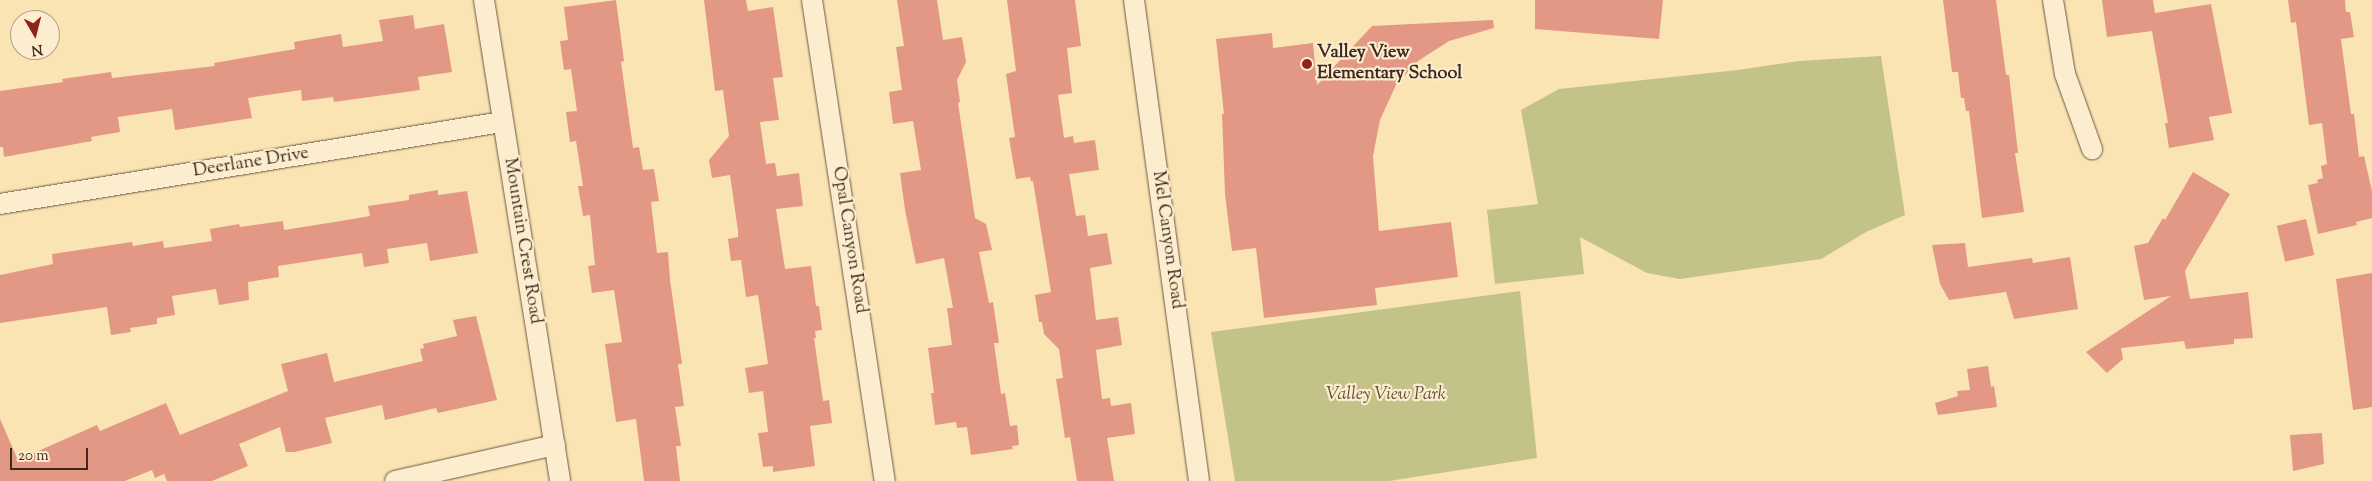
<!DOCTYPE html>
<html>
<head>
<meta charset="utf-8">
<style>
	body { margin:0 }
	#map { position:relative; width:2372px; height:481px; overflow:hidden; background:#fbe4b3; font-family:"Sorts Mill Goudy",serif }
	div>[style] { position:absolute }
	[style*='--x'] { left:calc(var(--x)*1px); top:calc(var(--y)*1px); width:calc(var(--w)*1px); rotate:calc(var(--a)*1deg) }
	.green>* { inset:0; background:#c3c289 }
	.building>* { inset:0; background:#e39785; transform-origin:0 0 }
	.roads { filter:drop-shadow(0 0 1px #6d5745) drop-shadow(0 0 1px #6d5745) }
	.minor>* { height:20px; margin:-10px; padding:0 10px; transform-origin:10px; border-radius:10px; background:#fcedce }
	.dots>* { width:14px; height:14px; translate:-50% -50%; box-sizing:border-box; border:2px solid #fcedce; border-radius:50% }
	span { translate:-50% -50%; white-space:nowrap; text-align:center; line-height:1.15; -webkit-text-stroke:4.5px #fcedce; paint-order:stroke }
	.poi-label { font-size:18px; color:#3e2820; font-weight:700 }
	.left { translate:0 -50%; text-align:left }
	.street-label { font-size:18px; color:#3e2820 }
	.park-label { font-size:18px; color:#5f4e3a; font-style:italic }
	.north { position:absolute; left:10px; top:10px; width:50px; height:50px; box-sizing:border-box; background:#fcedce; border:1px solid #b09e88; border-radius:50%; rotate:172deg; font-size:14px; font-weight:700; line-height:20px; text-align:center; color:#3e2820 }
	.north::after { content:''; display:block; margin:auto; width:18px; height:22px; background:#8f2418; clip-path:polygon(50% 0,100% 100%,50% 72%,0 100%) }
	.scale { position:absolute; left:10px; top:448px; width:78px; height:22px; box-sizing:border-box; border:2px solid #3e2820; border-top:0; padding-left:6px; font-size:15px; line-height:18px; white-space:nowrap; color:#3e2820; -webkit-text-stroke:4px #fcedce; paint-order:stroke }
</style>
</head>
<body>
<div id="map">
	<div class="green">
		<div style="clip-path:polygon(1881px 56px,1905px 215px,1866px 232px,1821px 259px,1680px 279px,1647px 273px,1580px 237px,1584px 274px,1495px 284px,1487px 210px,1538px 204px,1521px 110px,1559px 89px,1738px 70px,1799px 61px)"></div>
		<div style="clip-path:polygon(1520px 291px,1537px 458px,1389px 481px,1235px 481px,1211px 332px)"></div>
	</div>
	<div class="building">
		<div style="clip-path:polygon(616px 0,624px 61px,621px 62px,633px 148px,639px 147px,643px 170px,654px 169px,659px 201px,651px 202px,657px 253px,668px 252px,670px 280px,682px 364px,678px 364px,684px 406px,675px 407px,681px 446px,676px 446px,680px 481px,644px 481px,636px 419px,616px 422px,605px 344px,622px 342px,614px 290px,592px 293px,588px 266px,595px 265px,590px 215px,583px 216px,578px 186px,583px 186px,576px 141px,570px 142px,566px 112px,577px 111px,571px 69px,564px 70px,560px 41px,568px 40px,564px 7px)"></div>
		<div style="clip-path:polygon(704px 0,746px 0,748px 11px,773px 7px,783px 77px,773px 78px,779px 120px,760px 122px,766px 164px,775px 163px,777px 176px,799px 173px,803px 206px,776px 209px,785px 269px,811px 266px,816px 306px,819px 306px,822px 330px,815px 331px,816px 338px,814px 338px,823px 401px,829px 400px,832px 423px,810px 426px,815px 466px,773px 472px,773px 466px,763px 467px,758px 433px,768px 432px,763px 391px,749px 393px,745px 368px,768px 364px,758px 295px,746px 297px,741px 260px,731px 261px,728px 239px,738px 237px,738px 231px,730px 175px,712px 178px,709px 160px,729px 136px,723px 90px,715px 91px)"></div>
		<div style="clip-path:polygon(897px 0,937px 0,943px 40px,962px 37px,966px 62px,957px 80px,960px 102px,958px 103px,975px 218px,986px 224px,992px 250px,979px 252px,989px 303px,993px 302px,999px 343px,994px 343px,1001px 394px,1005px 393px,1010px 426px,1017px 425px,1019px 445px,1012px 446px,1013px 449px,971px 455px,967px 427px,957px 428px,956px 422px,935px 425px,931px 393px,934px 393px,928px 348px,952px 345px,947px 308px,953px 308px,944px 258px,916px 264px,905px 210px,900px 173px,921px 170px,913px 121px,893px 124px,889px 92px,902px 90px,896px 47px,904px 46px)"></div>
		<div style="clip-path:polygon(1007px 0,1075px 0,1081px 46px,1067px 48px,1072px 93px,1058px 95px,1064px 138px,1073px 136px,1074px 143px,1095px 140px,1099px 170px,1069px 174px,1076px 216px,1085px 215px,1088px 236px,1107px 233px,1112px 264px,1090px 268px,1096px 320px,1118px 317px,1122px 345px,1096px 350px,1102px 399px,1110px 398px,1111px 406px,1131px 403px,1135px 434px,1107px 438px,1114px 481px,1077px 481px,1070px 437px,1065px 438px,1056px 379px,1063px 378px,1059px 349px,1044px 334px,1042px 322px,1039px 322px,1035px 295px,1051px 292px,1033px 181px,1031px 181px,1030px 177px,1016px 179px,1009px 138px,1015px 137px,1006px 74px,1016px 71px)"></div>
		<div style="clip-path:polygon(1535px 0,1663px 0,1659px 39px,1535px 29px)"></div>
		<div style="clip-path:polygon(1943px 0,1996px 0,2006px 75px,2009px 75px,2018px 153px,2015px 153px,2024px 212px,1982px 218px,1969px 111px,1966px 111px,1964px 98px,1961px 98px,1958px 72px,1952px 72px)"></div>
		<div style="clip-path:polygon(2102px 0,2153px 0,2155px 13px,2211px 4px,2232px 113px,2209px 117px,2214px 140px,2169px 148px,2165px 123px,2168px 123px,2152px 31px,2107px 37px)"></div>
		<div style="clip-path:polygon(2288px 0,2345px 0,2346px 12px,2350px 12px,2354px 37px,2341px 39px,2351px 114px,2354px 114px,2359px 157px,2364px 156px,2372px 191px,2372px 218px,2356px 222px,2357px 225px,2318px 234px,2308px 185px,2318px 183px,2317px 180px,2323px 178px,2321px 166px,2327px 164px,2322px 123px,2309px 125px,2296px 22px,2291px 23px)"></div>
		<div style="clip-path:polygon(413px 15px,415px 29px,444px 24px,452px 72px,418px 77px,420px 90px,334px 102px,333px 97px,302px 101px,301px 90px,248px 98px,252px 118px,175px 130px,172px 109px,118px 117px,120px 132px,91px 137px,92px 141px,4px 157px,3px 147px,0 147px,0 91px,63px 82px,62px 79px,111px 72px,112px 78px,215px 66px,214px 63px,295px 49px,294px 42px,341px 34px,343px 47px,383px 41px,379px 20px)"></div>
		<div style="clip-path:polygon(1493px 20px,1494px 28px,1449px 41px,1418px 61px,1396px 85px,1380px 120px,1373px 156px,1379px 231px,1451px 222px,1458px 277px,1375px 288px,1377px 305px,1264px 318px,1256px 248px,1232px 251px,1225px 194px,1222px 114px,1224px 114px,1216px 39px,1272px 33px,1273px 48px,1313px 43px,1317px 85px,1372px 26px)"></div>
		<div style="clip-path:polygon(2193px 172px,2230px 194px,2185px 271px,2190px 299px,2248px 292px,2253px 338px,2234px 339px,2234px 344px,2186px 349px,2184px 341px,2121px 348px,2123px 359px,2107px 373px,2086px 352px,2171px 296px,2144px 300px,2134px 246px,2148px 243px,2163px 218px,2165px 220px)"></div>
		<div style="clip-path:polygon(438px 190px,438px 195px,467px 191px,478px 253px,430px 261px,427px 243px,387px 249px,389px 263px,364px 267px,362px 253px,278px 266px,279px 277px,248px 282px,249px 300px,219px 305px,216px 289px,172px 296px,175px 315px,157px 318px,157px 324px,130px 328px,131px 332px,111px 335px,107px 307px,0 323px,0 275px,53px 264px,52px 254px,132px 242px,133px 246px,163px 241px,164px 248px,212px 241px,210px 229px,239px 224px,240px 227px,283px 221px,284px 230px,335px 222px,370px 216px,368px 206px,409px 200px,409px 195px)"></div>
		<div style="left:2306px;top:219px;width:37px;height:30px;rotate:77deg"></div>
		<div style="clip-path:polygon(1965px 243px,1968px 267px,2032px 258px,2033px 263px,2070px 257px,2078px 309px,2014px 319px,2006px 292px,1949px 300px,1940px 284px,1932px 245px)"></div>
		<div style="clip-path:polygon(2372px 273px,2372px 407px,2353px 410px,2336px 279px)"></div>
		<div style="clip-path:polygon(476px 316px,497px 400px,438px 413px,436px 408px,385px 420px,382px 405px,325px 418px,332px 443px,295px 452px,286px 452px,280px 427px,239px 444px,248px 466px,212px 481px,167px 481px,164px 474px,155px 478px,152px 470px,125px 481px,0 481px,0 419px,18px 460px,97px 425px,100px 431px,166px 403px,180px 435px,288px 391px,281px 364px,327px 353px,334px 382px,423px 361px,420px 349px,424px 348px,423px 344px,457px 336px,453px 320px)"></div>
		<div style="clip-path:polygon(1988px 366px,1991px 387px,1994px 386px,1997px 407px,1938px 415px,1935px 403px,1958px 396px,1957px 391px,1970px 390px,1967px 369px)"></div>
		<div style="clip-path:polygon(2322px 433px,2324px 464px,2293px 471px,2290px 435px)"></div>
	</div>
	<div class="roads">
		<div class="minor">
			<div style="--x:484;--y:0;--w:487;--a:81"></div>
			<div style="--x:812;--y:0;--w:487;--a:81.4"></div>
			<div style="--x:1134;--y:0;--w:485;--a:82.3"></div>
			<div style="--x:2053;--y:0;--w:75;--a:80.8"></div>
			<div style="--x:2065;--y:74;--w:80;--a:70.2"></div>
			<div style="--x:0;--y:204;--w:509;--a:-9.28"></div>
			<div style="--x:395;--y:481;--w:164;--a:-12.7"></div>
		</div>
	</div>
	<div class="dots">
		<div style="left:1307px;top:64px;background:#8f2418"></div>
	</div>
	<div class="poi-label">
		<span class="left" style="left:1317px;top:64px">Valley View<br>Elementary School</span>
	</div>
	<div class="street-label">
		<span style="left:251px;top:163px;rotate:-9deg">Deerlane Drive</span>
		<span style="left:849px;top:240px;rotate:81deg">Opal Canyon Road</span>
		<span style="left:1167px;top:240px;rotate:82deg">Mel Canyon Road</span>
		<span style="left:522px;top:241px;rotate:81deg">Mountain Crest Road</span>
	</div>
	<div class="park-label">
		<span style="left:1386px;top:395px">Valley View Park</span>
	</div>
	<div class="north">N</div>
	<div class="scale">20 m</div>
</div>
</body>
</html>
